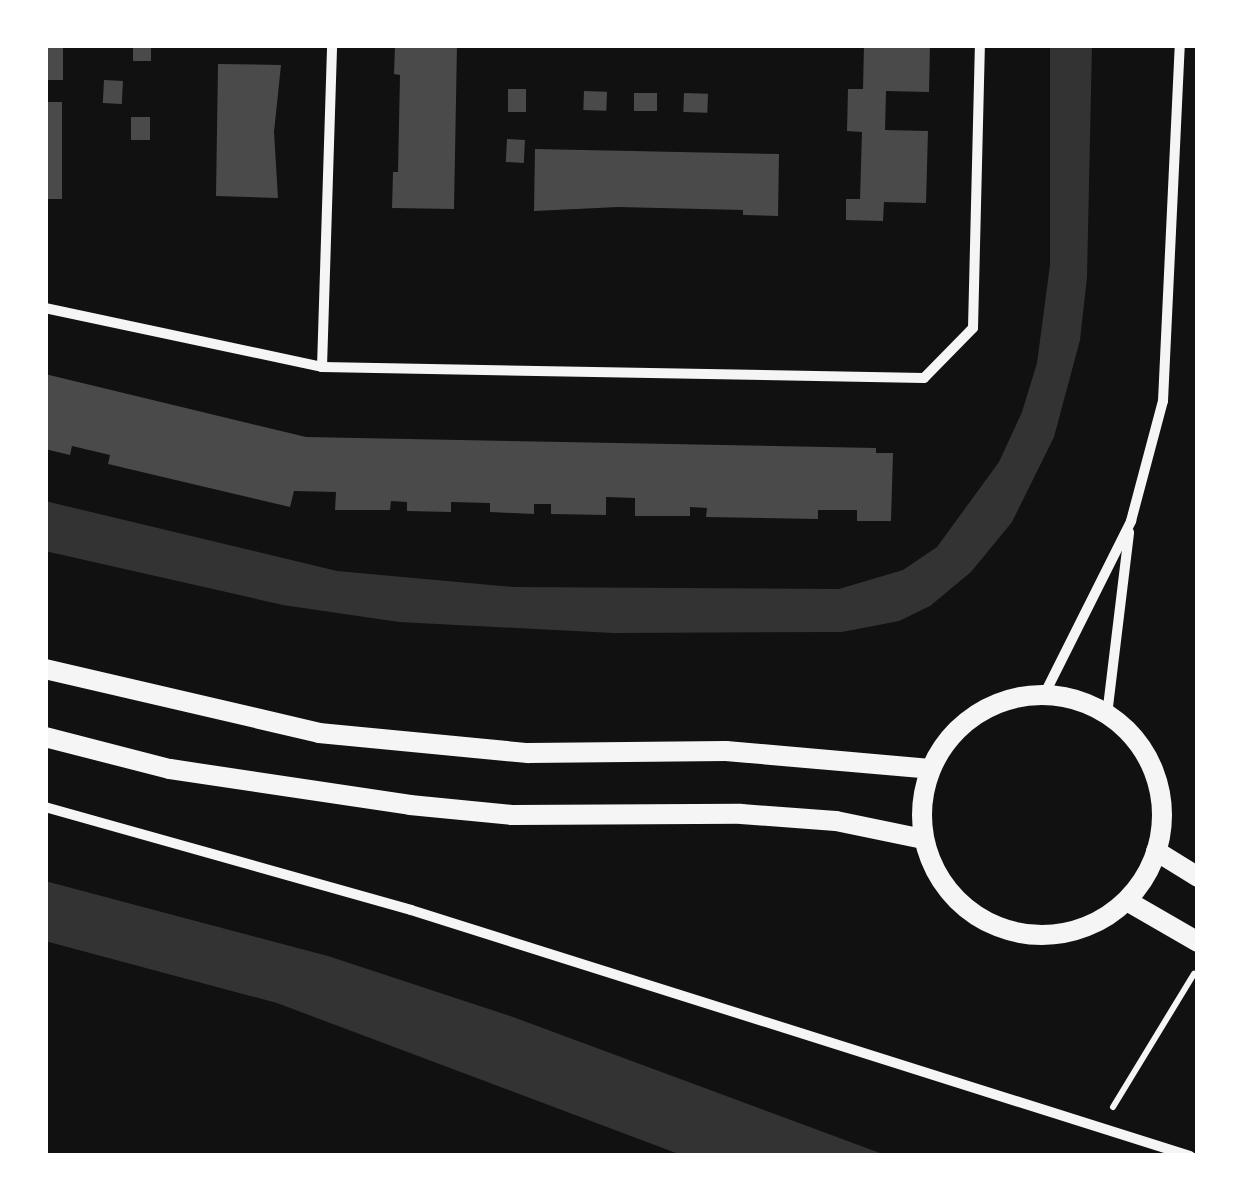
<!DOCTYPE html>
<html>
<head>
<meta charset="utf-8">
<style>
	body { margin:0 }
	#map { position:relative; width:1243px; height:1201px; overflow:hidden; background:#111; font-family:Commissioner,sans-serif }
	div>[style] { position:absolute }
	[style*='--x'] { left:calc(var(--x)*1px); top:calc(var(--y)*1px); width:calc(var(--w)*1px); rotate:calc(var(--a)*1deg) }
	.water>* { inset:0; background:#333 }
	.building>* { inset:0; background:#4a4a4a; transform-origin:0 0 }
	.path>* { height:6px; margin:-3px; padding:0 3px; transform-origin:3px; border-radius:3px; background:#f5f5f5 }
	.minor>* { height:10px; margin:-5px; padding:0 5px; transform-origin:5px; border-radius:5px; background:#f5f5f5 }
	.secondary>* { height:20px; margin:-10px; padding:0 10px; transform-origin:10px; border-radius:10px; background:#f5f5f5 }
	.secondary>.ring { margin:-10px; padding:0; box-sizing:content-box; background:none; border:20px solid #f5f5f5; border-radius:50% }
	span { translate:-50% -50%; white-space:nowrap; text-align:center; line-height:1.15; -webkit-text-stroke:10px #fff; paint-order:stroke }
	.frame { position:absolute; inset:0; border:48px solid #fff; pointer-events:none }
</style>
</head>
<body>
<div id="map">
	<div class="water">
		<div style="clip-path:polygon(1050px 45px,1092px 45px,1087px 277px,1080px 340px,1054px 437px,1012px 522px,971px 572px,930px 606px,899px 621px,842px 632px,613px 633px,399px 622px,283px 605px,45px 551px,45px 501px,337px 571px,513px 587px,839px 589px,903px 570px,937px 547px,999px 462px,1022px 412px,1037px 363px,1050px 265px)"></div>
		<div style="clip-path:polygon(45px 881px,328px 956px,513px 1017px,888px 1156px,684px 1156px,277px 1003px,45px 941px)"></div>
	</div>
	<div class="building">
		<div style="left:45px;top:45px;width:18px;height:35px"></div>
		<div style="left:133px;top:45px;width:18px;height:16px"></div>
		<div style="clip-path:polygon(395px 45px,457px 45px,454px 209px,392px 208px,393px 172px,398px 172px,400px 75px,394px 74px)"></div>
		<div style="clip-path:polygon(864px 45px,930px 45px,929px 92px,886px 91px,885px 130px,928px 131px,926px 203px,884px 202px,883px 221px,846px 220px,846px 199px,860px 199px,862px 132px,847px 131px,848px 89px,863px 89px)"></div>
		<div style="clip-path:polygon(218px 64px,281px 65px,274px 132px,278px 198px,216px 196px)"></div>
		<div style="left:104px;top:80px;width:19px;height:23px;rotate:3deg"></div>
		<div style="left:508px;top:89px;width:18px;height:23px"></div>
		<div style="left:584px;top:91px;width:23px;height:19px;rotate:2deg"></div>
		<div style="left:634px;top:93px;width:23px;height:18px"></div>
		<div style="left:684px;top:93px;width:24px;height:19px;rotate:2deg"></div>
		<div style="left:45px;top:102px;width:17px;height:97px"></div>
		<div style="left:131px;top:117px;width:19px;height:23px"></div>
		<div style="left:507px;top:139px;width:18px;height:23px;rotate:3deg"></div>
		<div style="clip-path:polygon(535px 149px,779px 154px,778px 216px,743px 215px,743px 210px,618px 207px,534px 211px)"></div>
		<div style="clip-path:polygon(45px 374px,306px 437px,876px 448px,876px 453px,893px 453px,891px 521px,857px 521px,857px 510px,818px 510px,818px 519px,706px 517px,707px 508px,690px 507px,690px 516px,635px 516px,635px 498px,606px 497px,606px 515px,551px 514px,551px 504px,534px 504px,534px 514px,490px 512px,490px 503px,451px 502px,451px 512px,407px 511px,407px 502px,391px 501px,390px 510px,335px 510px,336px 492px,294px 491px,290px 507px,108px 464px,110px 455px,72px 446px,70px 455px,45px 449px)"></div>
	</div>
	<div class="path">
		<div style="--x:1113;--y:1107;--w:156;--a:-58.7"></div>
	</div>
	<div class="minor">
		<div style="--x:45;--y:308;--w:283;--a:12"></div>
		<div style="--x:322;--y:367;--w:602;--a:1.05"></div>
		<div style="--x:924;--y:378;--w:70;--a:-45.6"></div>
		<div style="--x:973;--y:328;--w:283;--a:-88.6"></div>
		<div style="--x:322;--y:367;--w:322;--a:-88.2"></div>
		<div style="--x:1044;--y:695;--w:195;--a:-63.4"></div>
		<div style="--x:1131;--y:521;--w:124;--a:-75.1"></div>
		<div style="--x:1163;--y:401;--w:356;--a:-87.3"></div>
		<div style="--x:1107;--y:715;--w:184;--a:-83.1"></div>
		<div style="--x:45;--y:807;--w:380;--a:15.7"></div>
		<div style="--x:411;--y:910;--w:817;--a:17.53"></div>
	</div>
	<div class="secondary">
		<div style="--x:45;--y:669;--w:281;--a:13.1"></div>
		<div style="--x:319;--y:733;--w:210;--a:5.5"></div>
		<div style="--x:528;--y:753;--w:198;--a:-0.6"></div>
		<div style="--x:726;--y:751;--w:205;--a:5"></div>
		<div class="ring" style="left:922px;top:695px;width:220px;height:220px"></div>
		<div style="--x:45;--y:737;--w:129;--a:14.4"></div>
		<div style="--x:170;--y:769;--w:243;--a:8.5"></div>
		<div style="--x:410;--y:805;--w:102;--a:5.6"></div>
		<div style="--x:512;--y:815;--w:229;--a:-0.3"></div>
		<div style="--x:741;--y:814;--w:95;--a:4.2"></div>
		<div style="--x:836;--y:821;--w:89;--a:11.7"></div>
		<div style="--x:1156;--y:851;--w:49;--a:31.8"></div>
		<div style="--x:1127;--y:901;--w:82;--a:30"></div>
	</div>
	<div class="frame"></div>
</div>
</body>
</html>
